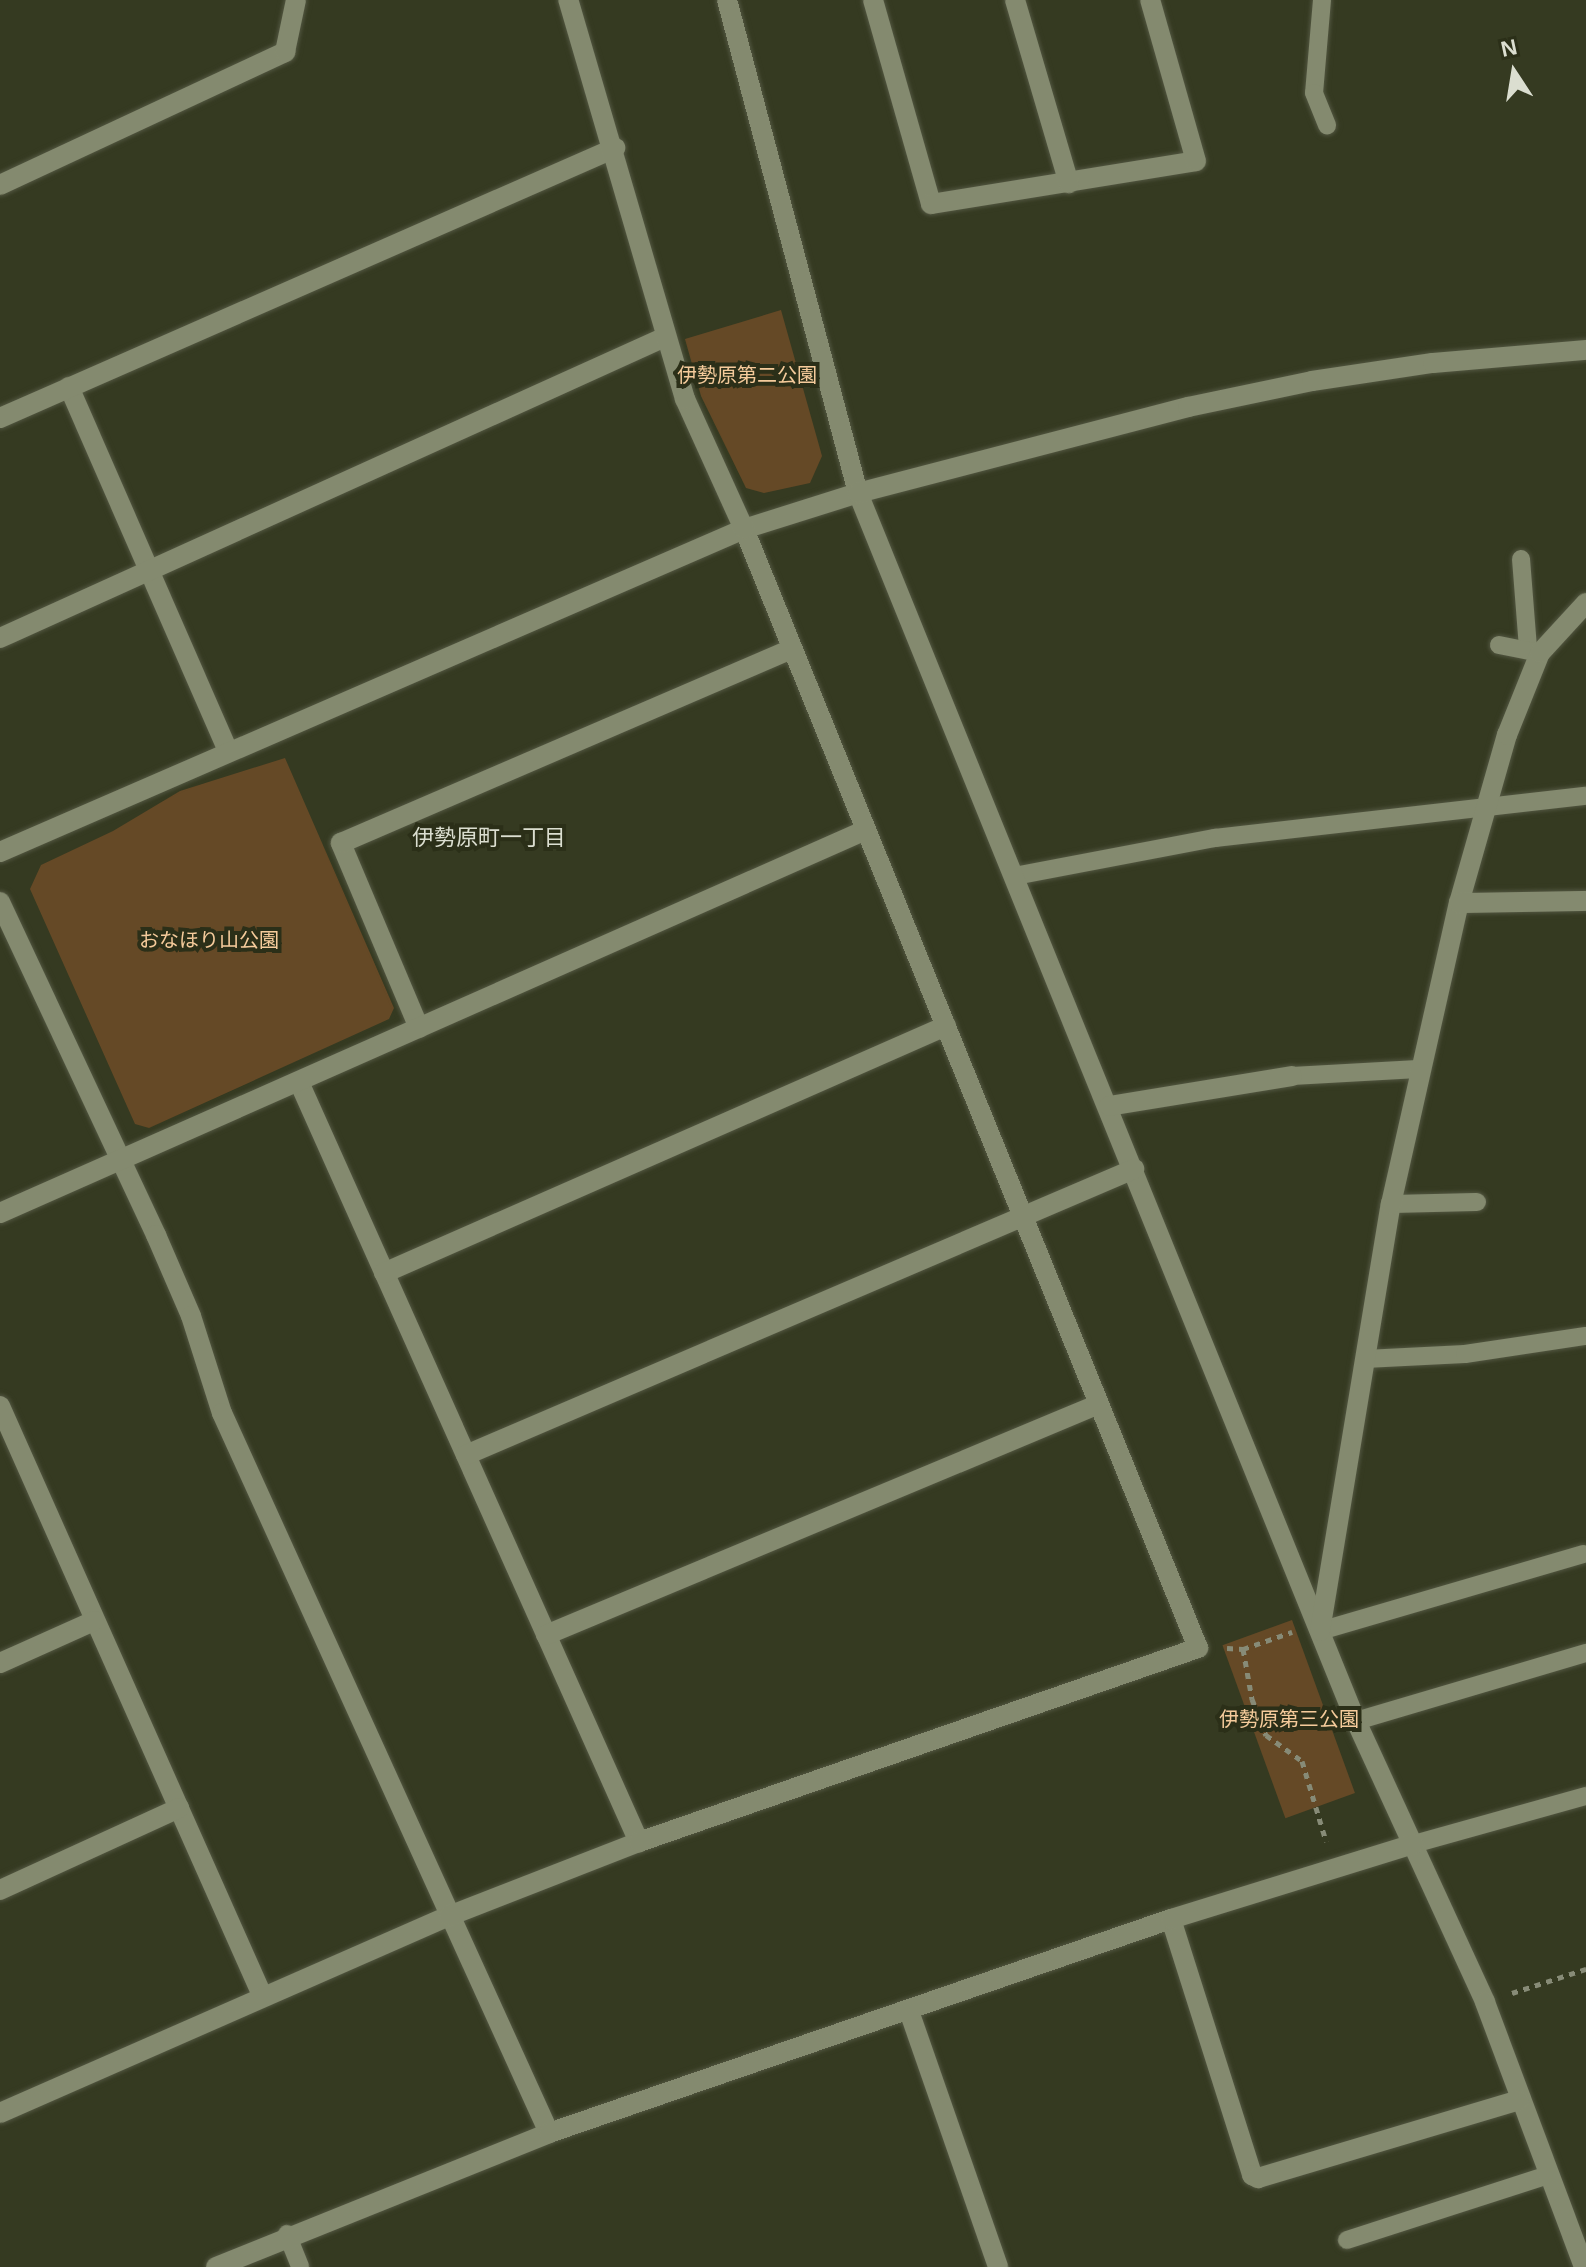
<!DOCTYPE html>
<html>
<head>
<meta charset="utf-8">
<style>
	body { margin:0 }
	#map { position:relative; width:1586px; height:2267px; overflow:hidden; background:#353a21; font-family:Arial,"Noto Sans JP",sans-serif }
	div>[style] { position:absolute }
	[style*='--x'] { left:calc(var(--x)*1px); top:calc(var(--y)*1px); width:calc(var(--w)*1px); rotate:calc(var(--a)*1deg) }
	.green>* { inset:0; background:#654926; transform-origin:0 0 }
	.path>* { height:5px; margin-top:-2.5px; transform-origin:0; background:repeating-linear-gradient(90deg,#878b77 0 6px,transparent 0 12px) }
	.roads { filter:drop-shadow(0 0 2px #525641) drop-shadow(0 0 2px #525641) }
	.service>* { height:18px; margin:-9px; padding:0 9px; transform-origin:9px; border-radius:9px; background:#848a6f }
	.minor>* { height:20px; margin:-10px; padding:0 10px; transform-origin:10px; border-radius:10px; background:#848a6f }
	.tertiary>* { height:20px; margin:-10px; padding:0 10px; transform-origin:10px; border-radius:10px; background:#848a6f }
	span { translate:-50% -50%; white-space:nowrap; text-align:center; line-height:1.15; -webkit-text-stroke:8px #2b2f18; paint-order:stroke }
	.park-label { font-size:20px; color:#f5cb9b }
	.neighbourhood-label { font-size:22px; color:#dbded0 }
	.north { position:absolute; left:1474px; top:32px; width:80px; height:80px; -webkit-text-stroke:6px #2b2f18; paint-order:stroke; rotate:348deg; font-size:22px; font-weight:700; line-height:32px; text-align:center; color:#dbded0 }
	.north::after { content:''; display:block; margin:auto; width:28px; height:36px; background:#dbded0; clip-path:polygon(50% 0,100% 100%,50% 72%,0 100%) }
</style>
</head>
<body>
<div id="map">
	<div class="green">
		<div style="clip-path:polygon(781px 310px,822px 456px,810px 483px,764px 493px,746px 488px,701px 396px,685px 339px)"></div>
		<div style="clip-path:polygon(285px 758px,394px 1008px,389px 1019px,149px 1128px,135px 1124px,30px 889px,41px 865px,113px 831px,180px 791px)"></div>
		<div style="left:1292px;top:1620px;width:184px;height:74px;rotate:70deg"></div>
	</div>
	<div class="path">
		<div style="--x:1227;--y:1648;--w:16;--a:4"></div>
		<div style="--x:1243;--y:1649;--w:51;--a:79.8"></div>
		<div style="--x:1252;--y:1699;--w:39;--a:69"></div>
		<div style="--x:1266;--y:1735;--w:44;--a:35.8"></div>
		<div style="--x:1302;--y:1761;--w:84;--a:73.3"></div>
		<div style="--x:1243;--y:1649;--w:52;--a:-19.1"></div>
		<div style="--x:1512;--y:1993;--w:78;--a:-18"></div>
	</div>
	<div class="roads">
		<div class="service">
			<div style="--x:1322;--y:0;--w:93;--a:94.9"></div>
			<div style="--x:1314;--y:93;--w:35;--a:68"></div>
			<div style="--x:1521;--y:559;--w:88;--a:85.5"></div>
			<div style="--x:1499;--y:645;--w:41;--a:11.3"></div>
			<div style="--x:1015;--y:876;--w:204;--a:-10.8"></div>
			<div style="--x:1215;--y:838;--w:373;--a:-6.5"></div>
			<div style="--x:1292;--y:1076;--w:126;--a:-3.2"></div>
			<div style="--x:1391;--y:1204;--w:86;--a:-1.3"></div>
			<div style="--x:1365;--y:1359;--w:100;--a:-2.9"></div>
			<div style="--x:1465;--y:1354;--w:122;--a:-8.5"></div>
			<div style="--x:1320;--y:1631;--w:274;--a:-16.3"></div>
			<div style="--x:1356;--y:1721;--w:240;--a:-16.5"></div>
			<div style="--x:1414;--y:1844;--w:179;--a:-15.6"></div>
			<div style="--x:287;--y:2234;--w:35;--a:68"></div>
			<div style="--x:1347;--y:2240;--w:211;--a:-17.9"></div>
		</div>
		<div class="minor">
			<div style="--x:727;--y:0;--w:510;--a:75.12"></div>
			<div style="--x:858;--y:493;--w:1325;--a:67.93"></div>
			<div style="--x:1356;--y:1721;--w:309;--a:65.3"></div>
			<div style="--x:1485;--y:2002;--w:283;--a:69.5"></div>
			<div style="--x:873;--y:0;--w:212;--a:74.1"></div>
			<div style="--x:931;--y:204;--w:268;--a:-9.2"></div>
			<div style="--x:1196;--y:161;--w:167;--a:-105.9"></div>
			<div style="--x:1015;--y:0;--w:191;--a:73.6"></div>
			<div style="--x:0;--y:185;--w:315;--a:-25"></div>
			<div style="--x:285;--y:52;--w:53;--a:-78.1"></div>
			<div style="--x:69;--y:387;--w:397;--a:66.4"></div>
			<div style="--x:0;--y:418;--w:672;--a:-23.7"></div>
			<div style="--x:0;--y:638;--w:730;--a:-24.35"></div>
			<div style="--x:0;--y:852;--w:811;--a:-23.47"></div>
			<div style="--x:744;--y:529;--w:120;--a:-17.5"></div>
			<div style="--x:858;--y:493;--w:341;--a:-14.6"></div>
			<div style="--x:1188;--y:407;--w:127;--a:-11.8"></div>
			<div style="--x:1312;--y:381;--w:122;--a:-8.5"></div>
			<div style="--x:1433;--y:363;--w:154;--a:-4.9"></div>
			<div style="--x:0;--y:902;--w:368;--a:64.9"></div>
			<div style="--x:156;--y:1235;--w:88;--a:66.6"></div>
			<div style="--x:191;--y:1316;--w:102;--a:72.3"></div>
			<div style="--x:222;--y:1413;--w:791;--a:65.57"></div>
			<div style="--x:1459;--y:903;--w:175;--a:-74.1"></div>
			<div style="--x:1507;--y:735;--w:88;--a:-68.1"></div>
			<div style="--x:1540;--y:653;--w:68;--a:-47.4"></div>
			<div style="--x:419;--y:1028;--w:201;--a:-112.9"></div>
			<div style="--x:341;--y:843;--w:491;--a:-23.3"></div>
			<div style="--x:299;--y:1082;--w:833;--a:65.9"></div>
			<div style="--x:1109;--y:1106;--w:185;--a:-9.3"></div>
			<div style="--x:0;--y:1213;--w:947;--a:-23.86"></div>
			<div style="--x:384;--y:1273;--w:614;--a:-23.73"></div>
			<div style="--x:0;--y:1406;--w:645;--a:66.02"></div>
			<div style="--x:466;--y:1455;--w:727;--a:-23.18"></div>
			<div style="--x:1320;--y:1631;--w:433;--a:-80.6"></div>
			<div style="--x:1391;--y:1204;--w:309;--a:-77.3"></div>
			<div style="--x:1459;--y:903;--w:127;--a:-0.9"></div>
			<div style="--x:546;--y:1635;--w:599;--a:-22.67"></div>
			<div style="--x:0;--y:1663;--w:103;--a:-24.1"></div>
			<div style="--x:0;--y:1890;--w:197;--a:-24.6"></div>
			<div style="--x:1171;--y:1919;--w:269;--a:72.4"></div>
			<div style="--x:1252;--y:2175;--w:7;--a:27"></div>
			<div style="--x:1258;--y:2178;--w:272;--a:-16.6"></div>
			<div style="--x:909;--y:2011;--w:271;--a:70.8"></div>
			<div style="--x:0;--y:2113;--w:490;--a:-23.7"></div>
			<div style="--x:449;--y:1916;--w:204;--a:-21.3"></div>
			<div style="--x:639;--y:1842;--w:592;--a:-19.14"></div>
			<div style="--x:1198;--y:1648;--w:1208;--a:-112.08"></div>
			<div style="--x:744;--y:529;--w:143;--a:-114.4"></div>
			<div style="--x:685;--y:399;--w:416;--a:-106.3"></div>
		</div>
		<div class="tertiary">
			<div style="--x:216;--y:2267;--w:359;--a:-21.9"></div>
			<div style="--x:549;--y:2133;--w:658;--a:-18.99"></div>
			<div style="--x:1171;--y:1919;--w:254;--a:-17.2"></div>
		</div>
	</div>
	<div class="park-label">
		<span style="left:747px;top:375px">伊勢原第二公園</span>
		<span style="left:209px;top:940px">おなほり山公園</span>
		<span style="left:1289px;top:1719px">伊勢原第三公園</span>
	</div>
	<div class="neighbourhood-label">
		<span style="left:489px;top:838px">伊勢原町一丁目</span>
	</div>
	<div class="north">N</div>
</div>
</body>
</html>
